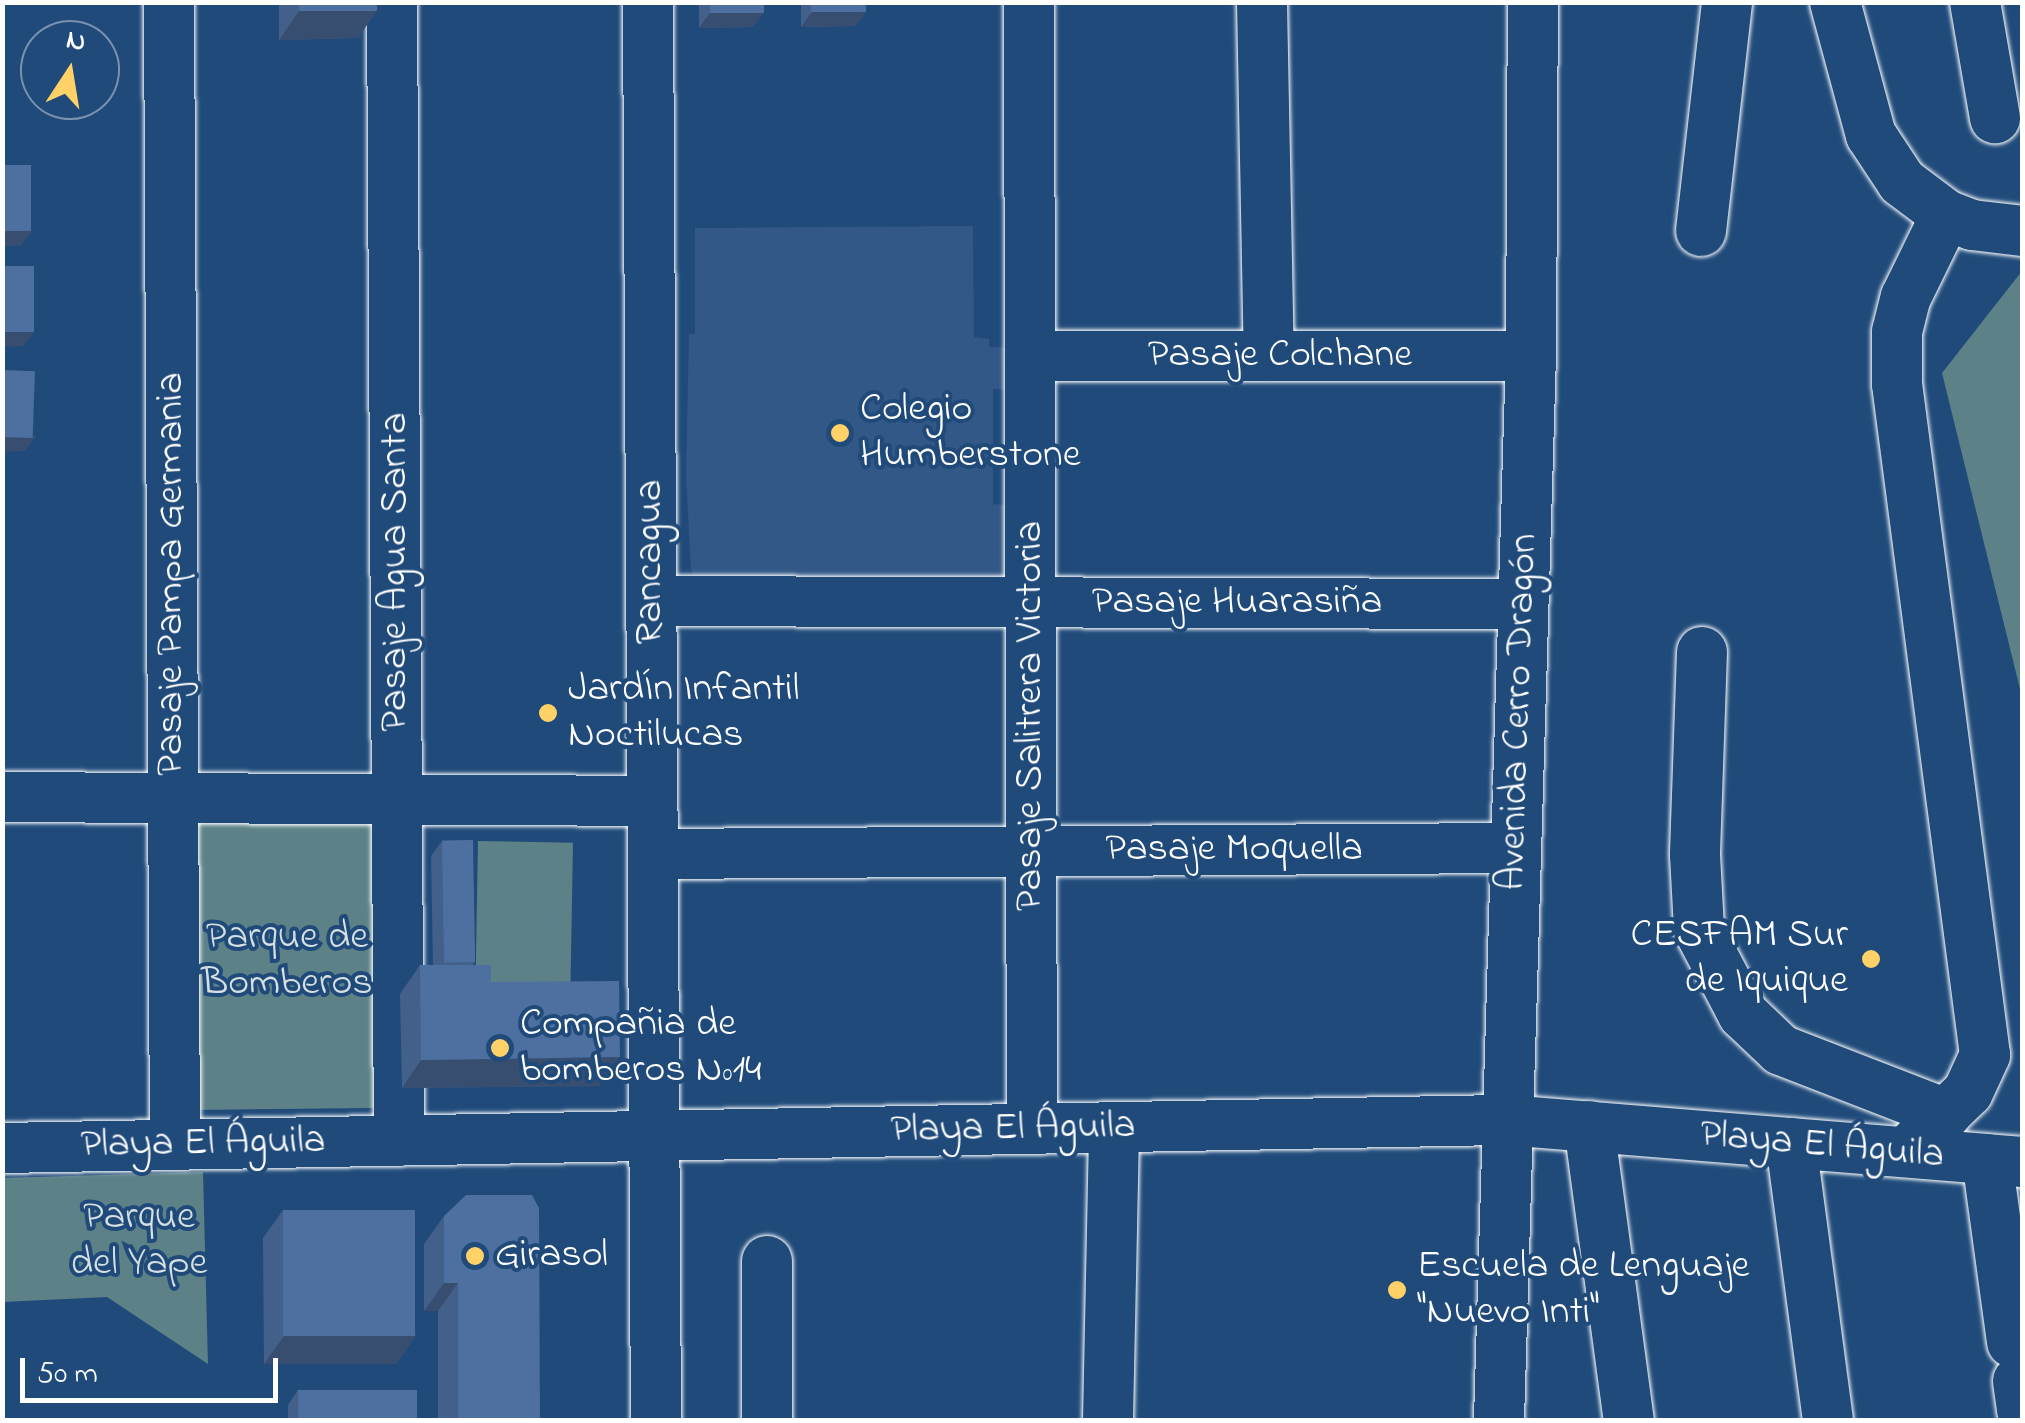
<!DOCTYPE html>
<html>
<head>
<meta charset="utf-8">
<style>
	body { margin:0 }
	#map { position:relative; width:2025px; height:1423px; overflow:hidden; background:#1f4a7a; font-family:"Indie Flower",sans-serif }
	div>[style] { position:absolute }
	[style*='--x'] { left:calc(var(--x)*1px); top:calc(var(--y)*1px); width:calc(var(--w)*1px); rotate:calc(var(--a)*1deg) }
	.built>* { inset:0; background:#315887 }
	.green>* { inset:0; background:#5c8288; transform-origin:0 0 }
	.roads { filter:drop-shadow(0 0 2px #fff) drop-shadow(0 0 2px #fff) }
	.minor>* { height:50px; margin:-25px; padding:0 25px; transform-origin:25px; border-radius:25px; background:#1f4a7a }
	.wall>* { inset:0; background:#43608a }
	.shaded-wall>* { inset:0; background:#374e70 }
	.building>* { inset:0; background:#4e70a0; transform-origin:0 0 }
	.dots>* { width:28px; height:28px; translate:-50% -50%; box-sizing:border-box; border:5px solid #1f4a7a; border-radius:50% }
	span { translate:-50% -50%; white-space:nowrap; text-align:center; line-height:1.15; -webkit-text-stroke:8px #1f4a7a; paint-order:stroke }
	.street-label { font-size:40px; color:#fff }
	.poi-label { font-size:40px; color:#fff }
	.left { translate:0 -50%; text-align:left }
	.right { translate:-100% -50%; text-align:right }
	.park-label { font-size:40px; color:#d6e0e1 }
	.frame { position:absolute; inset:0; border:5px solid #fff; pointer-events:none }
	.north { position:absolute; left:20px; top:20px; width:100px; height:100px; box-sizing:border-box; background:#1f4a7a; border:2px solid #7992af; border-radius:50%; rotate:12deg; font-size:28px; font-weight:700; line-height:40px; text-align:center; color:#fff }
	.north::after { content:''; display:block; margin:auto; width:35px; height:45px; background:#ffd166; clip-path:polygon(50% 0,100% 100%,50% 72%,0 100%) }
	.scale { position:absolute; left:20px; top:1358px; width:258px; height:45px; box-sizing:border-box; border:5px solid #fff; border-top:0; padding-left:12px; font-size:30px; line-height:35px; white-space:nowrap; color:#fff; -webkit-text-stroke:8px #1f4a7a; paint-order:stroke }
</style>
</head>
<body>
<div id="map">
	<div class="built">
		<div style="clip-path:polygon(973px 226px,974px 337px,989px 339px,989px 347px,1021px 348px,1021px 389px,993px 389px,993px 504px,1019px 506px,1008px 580px,698px 582px,691px 570px,686px 477px,689px 334px,695px 334px,695px 228px)"></div>
	</div>
	<div class="green">
		<div style="clip-path:polygon(2022px 271px,2022px 697px,1942px 373px)"></div>
		<div style="clip-path:polygon(374px 806px,387px 1099px,373px 1108px,193px 1110px,188px 822px)"></div>
		<div style="left:478px;top:841px;width:95px;height:142px;rotate:1deg"></div>
		<div style="clip-path:polygon(203px 1172px,208px 1364px,107px 1297px,3px 1302px,3px 1178px)"></div>
	</div>
	<div class="roads">
		<div class="minor">
			<div style="--x:169;--y:2;--w:1143;--a:89.7"></div>
			<div style="--x:392;--y:2;--w:1139;--a:89.65"></div>
			<div style="--x:648;--y:2;--w:1418;--a:89.68"></div>
			<div style="--x:1029;--y:2;--w:1127;--a:89.85"></div>
			<div style="--x:1262;--y:2;--w:354;--a:88.9"></div>
			<div style="--x:1835;--y:2;--w:138;--a:74.9"></div>
			<div style="--x:1871;--y:135;--w:56;--a:56.6"></div>
			<div style="--x:1902;--y:182;--w:55;--a:36.9"></div>
			<div style="--x:1946;--y:215;--w:28;--a:21"></div>
			<div style="--x:1972;--y:225;--w:50;--a:6.8"></div>
			<div style="--x:1975;--y:2;--w:118;--a:80.2"></div>
			<div style="--x:1701;--y:231;--w:230;--a:-83.5"></div>
			<div style="--x:1030;--y:356;--w:501;--a:0"></div>
			<div style="--x:651;--y:601;--w:872;--a:0.2"></div>
			<div style="--x:1702;--y:652;--w:203;--a:92"></div>
			<div style="--x:1695;--y:855;--w:75;--a:86.9"></div>
			<div style="--x:1699;--y:930;--w:95;--a:62.4"></div>
			<div style="--x:1743;--y:1014;--w:52;--a:43.5"></div>
			<div style="--x:1781;--y:1050;--w:177;--a:21.2"></div>
			<div style="--x:2;--y:797;--w:650;--a:0.35"></div>
			<div style="--x:653;--y:854;--w:862;--a:-0.4"></div>
			<div style="--x:1589;--y:1126;--w:297;--a:82.3"></div>
			<div style="--x:1791;--y:1143;--w:279;--a:82.4"></div>
			<div style="--x:2;--y:1148;--w:1504;--a:-1.07"></div>
			<div style="--x:1506;--y:1120;--w:518;--a:4.65"></div>
			<div style="--x:1906;--y:1152;--w:86;--a:-44.1"></div>
			<div style="--x:1968;--y:1092;--w:41;--a:-65.3"></div>
			<div style="--x:1985;--y:1055;--w:677;--a:-97.47"></div>
			<div style="--x:1897;--y:384;--w:52;--a:-90"></div>
			<div style="--x:1897;--y:332;--w:36;--a:-76"></div>
			<div style="--x:1906;--y:297;--w:91;--a:-64"></div>
			<div style="--x:1987;--y:1159;--w:185;--a:82.2"></div>
			<div style="--x:2018;--y:1381;--w:30;--a:82"></div>
			<div style="--x:767;--y:1420;--w:159;--a:-90"></div>
			<div style="--x:1108;--y:1420;--w:293;--a:-88.8"></div>
			<div style="--x:1499;--y:1420;--w:1064;--a:-88.28"></div>
			<div style="--x:1531;--y:356;--w:354;--a:-89.7"></div>
		</div>
	</div>
	<div class="wall">
		<div style="clip-path:polygon(279px 2px,377px 2px,377px 10px,358px 38px,279px 40px)"></div>
		<div style="clip-path:polygon(699px 2px,764px 2px,764px 12px,753px 27px,699px 28px)"></div>
		<div style="clip-path:polygon(801px 2px,866px 2px,866px 11px,856px 26px,801px 27px)"></div>
		<div style="clip-path:polygon(442px 841px,475px 962px,473px 965px,600px 1086px,402px 1088px,400px 994px,420px 965px,433px 965px,431px 856px)"></div>
		<div style="clip-path:polygon(283px 1210px,416px 1335px,396px 1364px,264px 1364px,263px 1238px)"></div>
		<div style="clip-path:polygon(444px 1216px,540px 1420px,438px 1420px,438px 1311px,424px 1311px,424px 1244px)"></div>
		<div style="clip-path:polygon(298px 1390px,417px 1420px,288px 1420px,288px 1405px)"></div>
	</div>
	<div class="shaded-wall">
		<div style="clip-path:polygon(377px 10px,358px 38px,279px 40px,299px 11px)"></div>
		<div style="clip-path:polygon(866px 11px,856px 26px,801px 27px,812px 12px)"></div>
		<div style="clip-path:polygon(764px 12px,753px 27px,699px 28px,710px 13px)"></div>
		<div style="clip-path:polygon(2px 231px,32px 231px,21px 246px,2px 246px)"></div>
		<div style="clip-path:polygon(2px 332px,34px 332px,24px 346px,2px 347px)"></div>
		<div style="clip-path:polygon(36px 436px,25px 451px,2px 452px,2px 437px)"></div>
		<div style="clip-path:polygon(620px 1057px,600px 1086px,402px 1088px,421px 1060px)"></div>
		<div style="clip-path:polygon(444px 1283px,458px 1283px,438px 1311px,424px 1311px)"></div>
		<div style="clip-path:polygon(416px 1335px,396px 1364px,264px 1364px,284px 1336px)"></div>
	</div>
	<div class="building">
		<div style="left:299px;top:2px;width:78px;height:9px"></div>
		<div style="left:710px;top:2px;width:54px;height:11px"></div>
		<div style="left:811px;top:2px;width:55px;height:10px"></div>
		<div style="left:2px;top:165px;width:29px;height:66px"></div>
		<div style="left:2px;top:266px;width:32px;height:66px"></div>
		<div style="left:2px;top:370px;width:33px;height:67px;rotate:2deg"></div>
		<div style="left:473px;top:840px;width:122px;height:31px;rotate:89deg"></div>
		<div style="clip-path:polygon(420px 965px,491px 965px,491px 982px,619px 981px,620px 1057px,421px 1060px)"></div>
		<div style="clip-path:polygon(466px 1195px,532px 1195px,539px 1208px,540px 1420px,458px 1420px,458px 1283px,444px 1283px,444px 1216px)"></div>
		<div style="left:283px;top:1210px;width:132px;height:126px"></div>
		<div style="left:298px;top:1390px;width:119px;height:30px"></div>
	</div>
	<div class="dots">
		<div style="left:840px;top:433px;background:#ffd166"></div>
		<div style="left:548px;top:713px;background:#ffd166"></div>
		<div style="left:1871px;top:959px;background:#ffd166"></div>
		<div style="left:500px;top:1048px;background:#ffd166"></div>
		<div style="left:475px;top:1256px;background:#ffd166"></div>
		<div style="left:1397px;top:1290px;background:#ffd166"></div>
	</div>
	<div class="street-label">
		<span style="left:1280px;top:356px">Pasaje Colchane</span>
		<span style="left:651px;top:562px;rotate:-90deg">Rancagua</span>
		<span style="left:396px;top:572px;rotate:-90deg">Pasaje Agua Santa</span>
		<span style="left:172px;top:574px;rotate:-90deg">Pasaje Pampa Germania</span>
		<span style="left:1237px;top:603px">Pasaje Huarasiña</span>
		<span style="left:1519px;top:712px;rotate:-88deg">Avenida Cerro Dragón</span>
		<span style="left:1031px;top:716px;rotate:-90deg">Pasaje Salitrera Victoria</span>
		<span style="left:1234px;top:850px">Pasaje Moquella</span>
		<span style="left:1013px;top:1129px;rotate:-1deg">Playa El Águila</span>
		<span style="left:203px;top:1144px;rotate:-1deg">Playa El Águila</span>
		<span style="left:1822px;top:1146px;rotate:5deg">Playa El Águila</span>
	</div>
	<div class="poi-label">
		<span class="left" style="left:860px;top:433px">Colegio<br>Humberstone</span>
		<span class="left" style="left:568px;top:713px">JardÍn Infantil<br>Noctilucas</span>
		<span class="right" style="left:1848px;top:959px">CESFAM Sur<br>de Iquique</span>
		<span class="left" style="left:520px;top:1048px">Compañia de<br>bomberos Nº14</span>
		<span class="left" style="left:495px;top:1256px">Girasol</span>
		<span class="left" style="left:1417px;top:1290px">Escuela de Lenguaje<br>"Nuevo Inti"</span>
	</div>
	<div class="park-label">
		<span style="left:287px;top:961px">Parque de<br>Bomberos</span>
		<span style="left:139px;top:1241px">Parque<br>del Yape</span>
	</div>
	<div class="frame"></div>
	<div class="north">N</div>
	<div class="scale">50 m</div>
</div>
</body>
</html>
